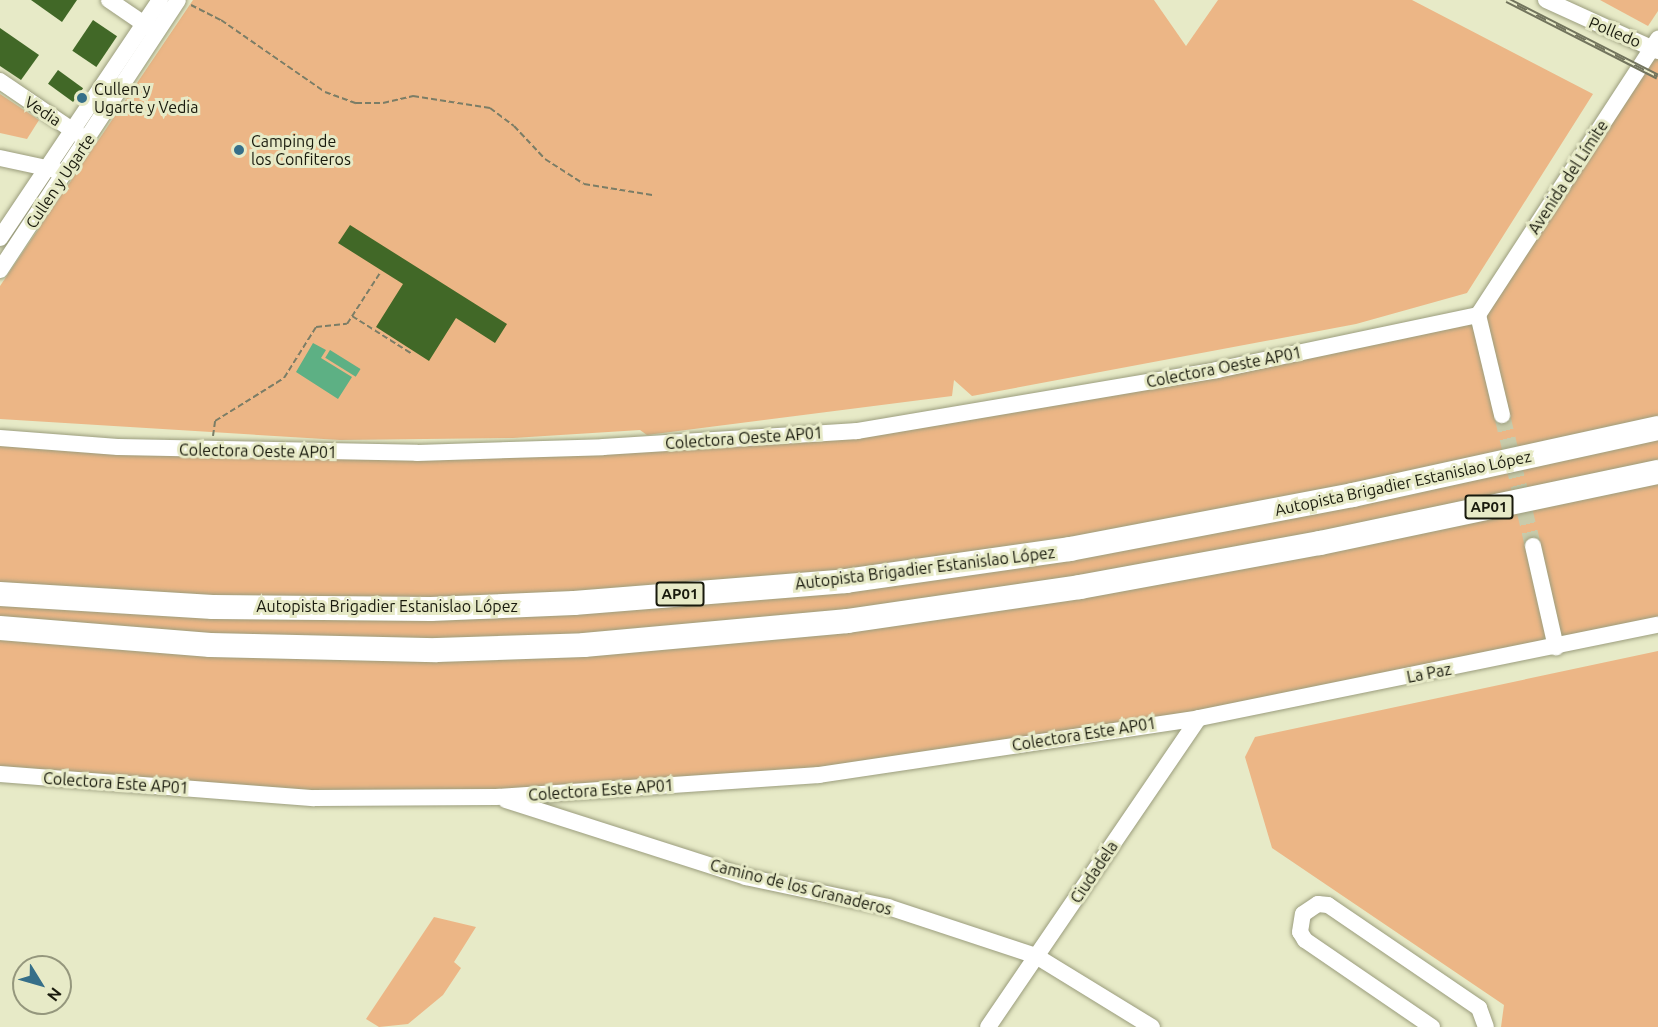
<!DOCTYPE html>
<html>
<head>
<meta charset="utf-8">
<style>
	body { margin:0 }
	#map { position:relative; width:1658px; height:1027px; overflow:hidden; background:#e7eac7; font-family:Ubuntu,sans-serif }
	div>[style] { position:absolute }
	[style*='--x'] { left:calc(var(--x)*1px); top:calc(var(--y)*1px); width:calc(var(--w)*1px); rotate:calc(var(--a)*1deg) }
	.green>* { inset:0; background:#ecb686 }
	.water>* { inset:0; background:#5db084; transform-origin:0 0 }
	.building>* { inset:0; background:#416827; transform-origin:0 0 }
	.minor-tunnel>* { height:16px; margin-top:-8px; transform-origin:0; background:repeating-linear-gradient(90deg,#c8cbab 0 16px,transparent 0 24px) }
	.path>* { height:2px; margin-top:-1px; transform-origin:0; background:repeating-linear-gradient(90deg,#7b7d66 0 6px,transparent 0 9px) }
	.roads { filter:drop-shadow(0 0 2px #9b9d7d) drop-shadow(0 0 2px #9b9d7d) }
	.minor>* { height:16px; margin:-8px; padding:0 8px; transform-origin:8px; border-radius:8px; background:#fff }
	.highway>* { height:24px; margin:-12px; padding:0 12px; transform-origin:12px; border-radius:12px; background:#fff }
	.rail>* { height:6px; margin-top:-3px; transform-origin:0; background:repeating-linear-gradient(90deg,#e7eac7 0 11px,#72745d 0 22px); box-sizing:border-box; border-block:2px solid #72745d }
	.dots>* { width:16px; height:16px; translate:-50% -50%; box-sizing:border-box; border:3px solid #e7eac7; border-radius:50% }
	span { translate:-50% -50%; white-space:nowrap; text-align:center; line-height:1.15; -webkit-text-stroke:6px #e7eac7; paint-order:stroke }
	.shield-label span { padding:2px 4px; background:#e7eac7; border:2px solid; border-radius:4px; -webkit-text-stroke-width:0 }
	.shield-label { font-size:15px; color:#191a0d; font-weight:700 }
	.street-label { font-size:16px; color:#191a0d }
	.poi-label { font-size:16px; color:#191a0d }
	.left { translate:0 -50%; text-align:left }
	.north { position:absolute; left:12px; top:955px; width:60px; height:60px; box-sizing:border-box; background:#e7eac7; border:2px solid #95977d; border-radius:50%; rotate:127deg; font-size:16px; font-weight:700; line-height:24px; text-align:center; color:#191a0d }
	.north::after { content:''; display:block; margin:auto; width:21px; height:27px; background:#366f89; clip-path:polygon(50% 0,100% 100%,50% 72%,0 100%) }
</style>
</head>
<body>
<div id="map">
	<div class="green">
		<div style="clip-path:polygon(193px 0,1154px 0,1186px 46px,1218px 0,1412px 0,1593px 94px,1467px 293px,1356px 324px,972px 396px,954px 380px,952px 396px,647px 435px,640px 430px,513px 438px,340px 440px,0 419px,0 286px)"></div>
		<div style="clip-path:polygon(1600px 0,1658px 0,1658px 11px,1648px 26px)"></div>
		<div style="clip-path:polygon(1658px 51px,1658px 625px,1199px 718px,819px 775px,314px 798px,0 774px,0 438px,417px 453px,857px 431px,1478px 315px)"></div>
		<div style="clip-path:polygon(0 94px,39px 120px,27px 139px,0 133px)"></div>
		<div style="clip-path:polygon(1658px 651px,1658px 1027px,1501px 1027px,1504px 1005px,1272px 848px,1245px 757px,1255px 737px)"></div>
		<div style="clip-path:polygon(434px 917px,476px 927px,454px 962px,461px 968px,443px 995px,408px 1024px,379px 1027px,366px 1019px)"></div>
	</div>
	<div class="water">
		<div style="clip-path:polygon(313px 343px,326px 350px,321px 358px,352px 377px,338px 399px,296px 372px)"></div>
		<div style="left:330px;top:350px;width:36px;height:9px;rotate:32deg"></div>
	</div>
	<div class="building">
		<div style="clip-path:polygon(31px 0,77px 0,62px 22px)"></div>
		<div style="left:93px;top:20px;width:29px;height:37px;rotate:34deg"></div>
		<div style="clip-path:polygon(0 28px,39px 55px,21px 80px,0 66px)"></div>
		<div style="left:58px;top:70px;width:31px;height:17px;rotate:36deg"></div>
		<div style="clip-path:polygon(350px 225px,507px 324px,495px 343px,456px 318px,429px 361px,376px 327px,403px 284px,338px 243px)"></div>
	</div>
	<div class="minor-tunnel">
		<div style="--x:1502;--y:415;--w:135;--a:76.7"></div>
	</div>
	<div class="path">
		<div style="--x:191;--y:5;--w:34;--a:27"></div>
		<div style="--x:221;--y:20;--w:126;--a:34.7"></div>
		<div style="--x:325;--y:92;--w:33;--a:20"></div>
		<div style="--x:356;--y:103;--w:27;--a:0"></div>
		<div style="--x:383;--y:103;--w:31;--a:-13"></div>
		<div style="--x:413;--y:96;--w:78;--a:8.9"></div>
		<div style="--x:490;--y:108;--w:30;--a:37"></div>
		<div style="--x:514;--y:126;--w:45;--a:46.8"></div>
		<div style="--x:545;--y:159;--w:46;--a:32.7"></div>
		<div style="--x:584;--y:184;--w:69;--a:9.2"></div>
		<div style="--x:352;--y:316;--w:71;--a:32.3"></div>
		<div style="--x:213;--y:436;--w:15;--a:-82"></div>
		<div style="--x:215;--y:421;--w:81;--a:-31.9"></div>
		<div style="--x:284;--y:378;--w:60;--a:-57.9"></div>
		<div style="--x:316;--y:327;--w:31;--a:-6"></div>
		<div style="--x:347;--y:324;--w:61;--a:-57.1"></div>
	</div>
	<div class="roads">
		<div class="minor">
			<div style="--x:109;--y:0;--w:53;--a:34.3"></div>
			<div style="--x:1546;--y:0;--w:123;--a:24.5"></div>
			<div style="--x:0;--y:81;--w:98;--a:34.2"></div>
			<div style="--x:0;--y:158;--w:57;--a:12.1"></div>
			<div style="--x:0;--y:238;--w:287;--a:-56.1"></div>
			<div style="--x:0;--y:270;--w:323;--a:-56.6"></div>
			<div style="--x:1478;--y:315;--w:330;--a:-56.9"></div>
			<div style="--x:1478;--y:315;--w:103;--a:76.5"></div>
			<div style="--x:0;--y:438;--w:118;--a:4.4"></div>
			<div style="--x:118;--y:447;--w:299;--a:1.1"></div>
			<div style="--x:417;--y:453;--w:186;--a:-1.8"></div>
			<div style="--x:603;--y:447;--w:255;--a:-3.6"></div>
			<div style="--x:857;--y:431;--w:365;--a:-9.6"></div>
			<div style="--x:1217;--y:370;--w:267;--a:-11.9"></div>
			<div style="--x:1533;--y:546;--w:104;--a:77.2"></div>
			<div style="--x:0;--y:774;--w:315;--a:4.4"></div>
			<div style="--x:314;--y:798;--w:182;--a:-0.3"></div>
			<div style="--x:496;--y:797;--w:324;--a:-3.9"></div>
			<div style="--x:819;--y:775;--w:384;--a:-8.5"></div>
			<div style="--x:1199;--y:718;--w:468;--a:-11.5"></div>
			<div style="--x:506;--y:800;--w:252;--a:17.8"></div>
			<div style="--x:746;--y:877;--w:145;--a:11.9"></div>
			<div style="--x:888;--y:907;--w:156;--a:18.3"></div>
			<div style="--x:1036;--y:956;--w:136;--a:31.5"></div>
			<div style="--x:988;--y:1027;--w:374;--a:-55.7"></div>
			<div style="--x:1432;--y:1027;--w:154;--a:-145.6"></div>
			<div style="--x:1305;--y:940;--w:9;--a:-122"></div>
			<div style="--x:1300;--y:932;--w:18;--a:-81"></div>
			<div style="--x:1303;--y:914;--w:18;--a:-34"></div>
			<div style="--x:1318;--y:904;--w:10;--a:6"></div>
			<div style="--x:1328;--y:905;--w:183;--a:34.3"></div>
			<div style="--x:1479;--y:1008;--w:20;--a:70"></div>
		</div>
		<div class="highway">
			<div style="--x:0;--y:594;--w:213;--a:3.5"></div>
			<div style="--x:213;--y:607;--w:218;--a:0.5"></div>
			<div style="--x:431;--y:609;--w:143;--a:-2.4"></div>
			<div style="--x:574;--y:603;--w:273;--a:-4.6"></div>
			<div style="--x:846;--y:581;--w:226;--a:-8.1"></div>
			<div style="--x:1070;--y:549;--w:288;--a:-10.8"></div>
			<div style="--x:1353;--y:495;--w:312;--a:-12.4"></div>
			<div style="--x:0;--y:628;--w:211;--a:4.6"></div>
			<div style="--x:210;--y:645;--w:227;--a:1.3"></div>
			<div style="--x:437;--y:650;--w:147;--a:-1.9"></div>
			<div style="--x:584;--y:645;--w:265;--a:-5.2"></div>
			<div style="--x:848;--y:621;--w:234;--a:-8.3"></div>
			<div style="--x:1080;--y:587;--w:244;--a:-10.4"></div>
			<div style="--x:1320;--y:543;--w:345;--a:-11.9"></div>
		</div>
	</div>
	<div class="rail">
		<div style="--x:1507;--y:0;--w:169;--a:27"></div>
	</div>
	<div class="dots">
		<div style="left:82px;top:98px;background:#366f89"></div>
		<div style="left:239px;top:150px;background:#366f89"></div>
	</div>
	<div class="shield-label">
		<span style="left:1489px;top:507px">AP01</span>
		<span style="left:680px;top:594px">AP01</span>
	</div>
	<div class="street-label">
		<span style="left:1615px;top:32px;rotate:23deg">Polledo</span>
		<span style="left:43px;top:111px;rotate:34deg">Vedia</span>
		<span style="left:1568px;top:177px;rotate:-57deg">Avenida del Límite</span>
		<span style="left:60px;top:181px;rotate:-56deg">Cullen y Ugarte</span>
		<span style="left:1224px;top:367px;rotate:-11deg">Colectora Oeste AP01</span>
		<span style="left:744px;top:438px;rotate:-4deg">Colectora Oeste AP01</span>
		<span style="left:258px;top:451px;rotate:1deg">Colectora Oeste AP01</span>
		<span style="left:1403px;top:483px;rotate:-12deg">Autopista Brigadier Estanislao López</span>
		<span style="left:925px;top:568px;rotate:-7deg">Autopista Brigadier Estanislao López</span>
		<span style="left:387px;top:606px">Autopista Brigadier Estanislao López</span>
		<span style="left:1429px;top:673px;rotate:-11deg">La Paz</span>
		<span style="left:1084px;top:734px;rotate:-9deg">Colectora Este AP01</span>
		<span style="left:116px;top:783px;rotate:4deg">Colectora Este AP01</span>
		<span style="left:601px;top:790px;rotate:-4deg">Colectora Este AP01</span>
		<span style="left:1094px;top:872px;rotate:-56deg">Ciudadela</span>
		<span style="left:801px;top:887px;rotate:14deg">Camino de los Granaderos</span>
	</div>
	<div class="poi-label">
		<span class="left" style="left:94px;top:98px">Cullen y<br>Ugarte y Vedia</span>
		<span class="left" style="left:251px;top:150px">Camping de<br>los Confiteros</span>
	</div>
	<div class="north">N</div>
</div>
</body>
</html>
